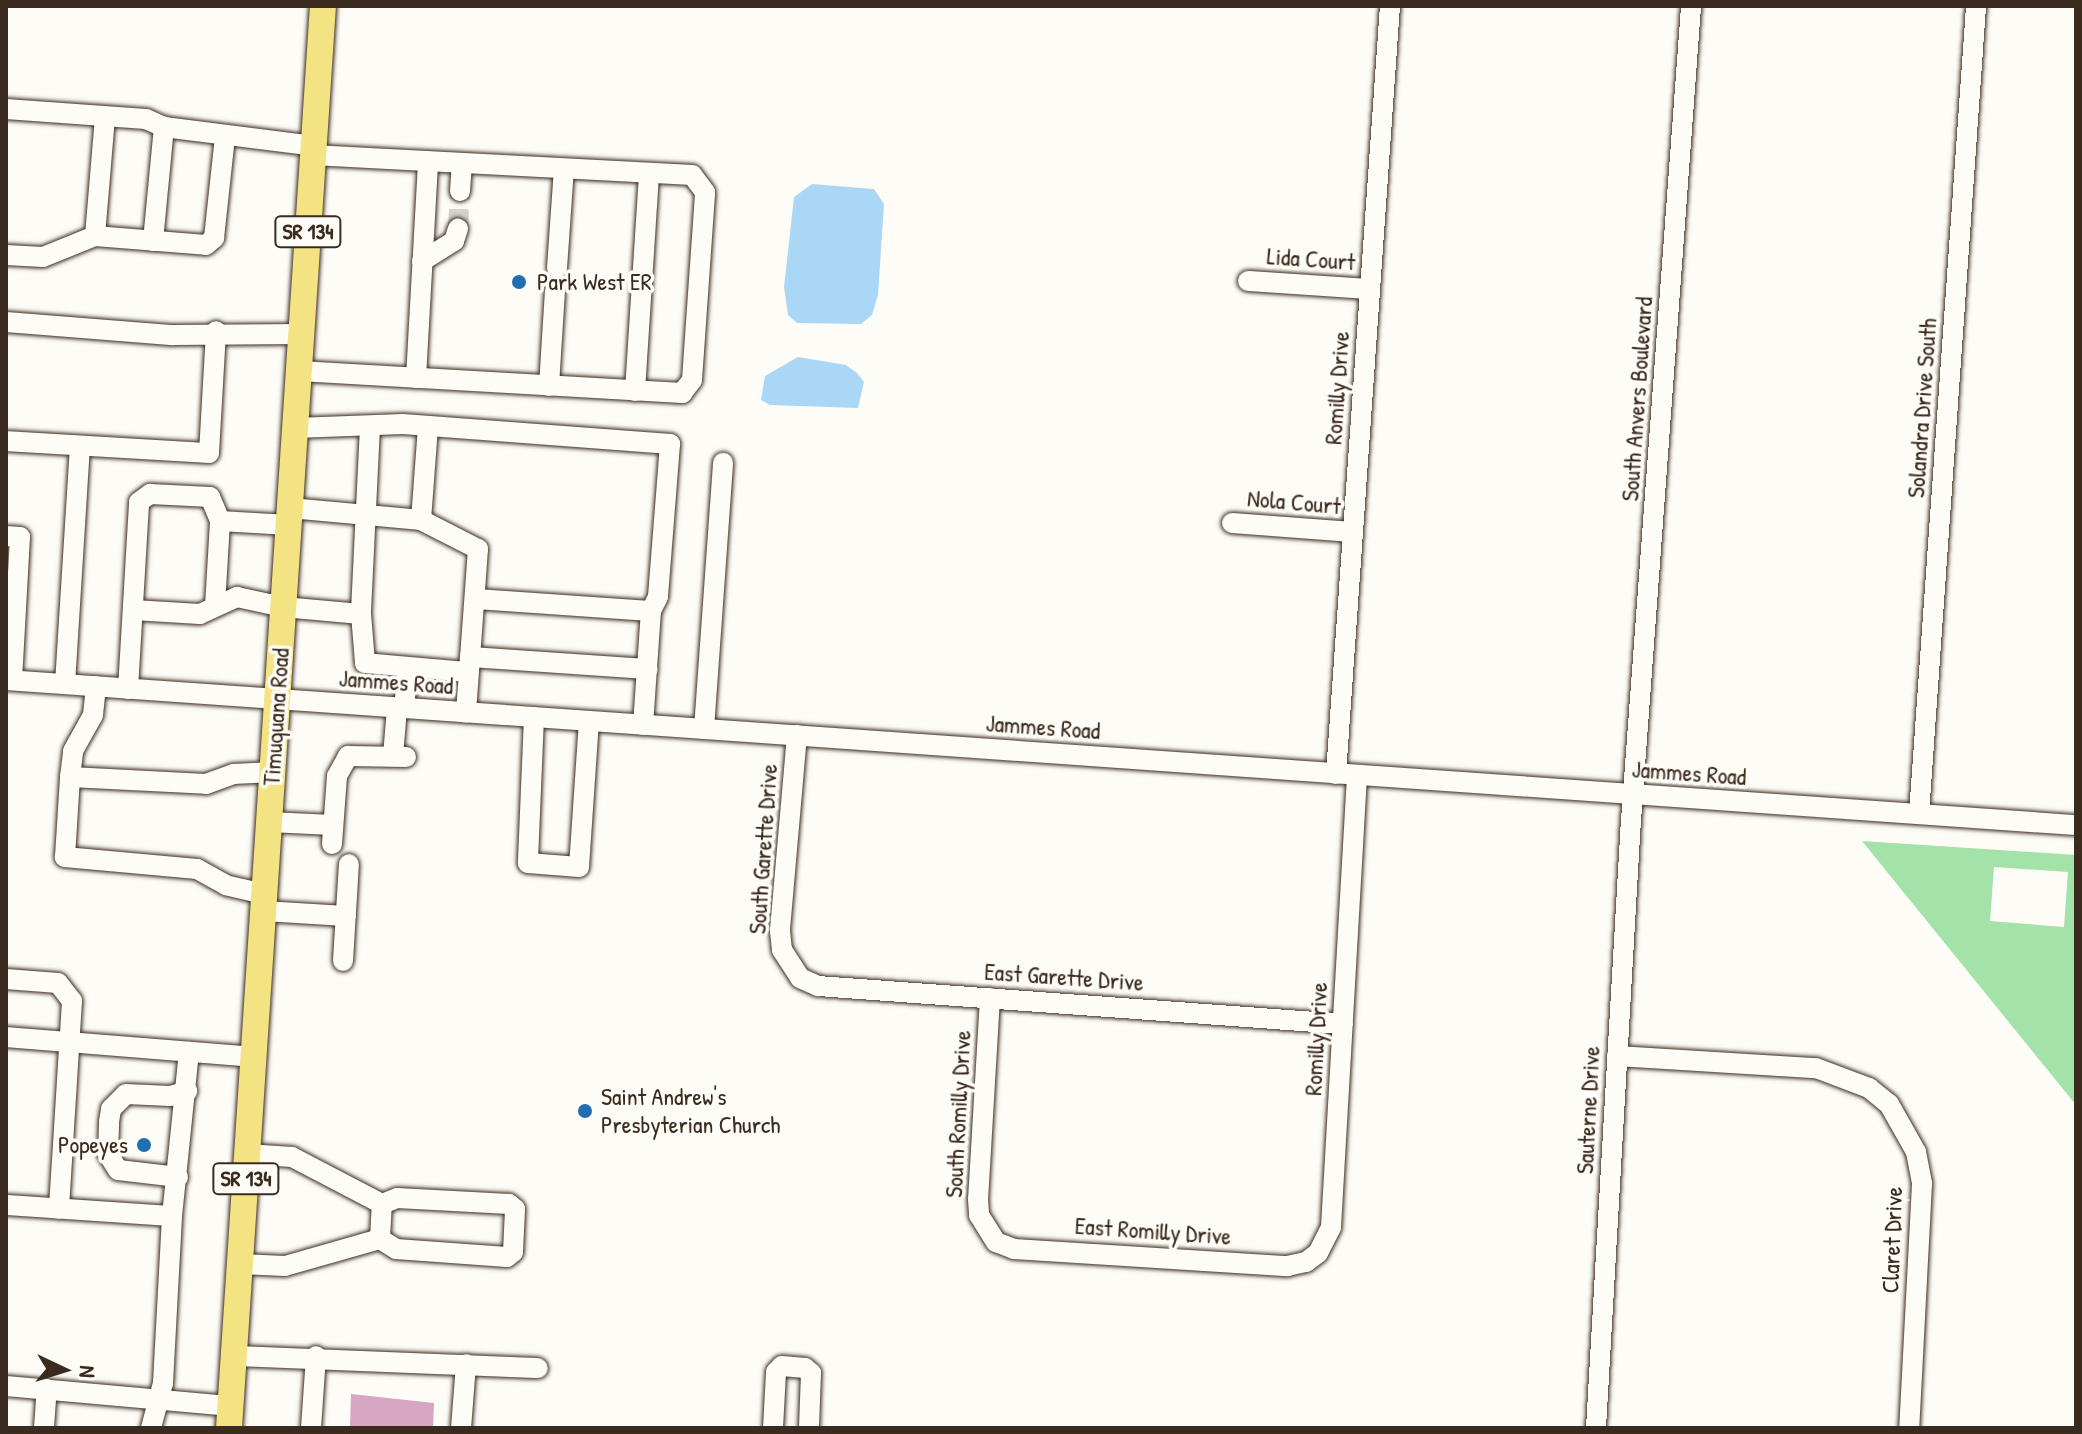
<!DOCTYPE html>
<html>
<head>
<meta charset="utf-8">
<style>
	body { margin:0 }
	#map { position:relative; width:2082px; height:1434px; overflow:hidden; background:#fdfcf7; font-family:"Patrick Hand",sans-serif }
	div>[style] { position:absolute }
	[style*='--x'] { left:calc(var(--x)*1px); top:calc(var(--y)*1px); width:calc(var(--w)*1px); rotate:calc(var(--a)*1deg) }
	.green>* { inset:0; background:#a3e2a9 }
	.water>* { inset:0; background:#abd7f7 }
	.building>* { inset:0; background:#d7a6c3 }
	.minor-tunnel>* { height:20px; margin-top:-10px; transform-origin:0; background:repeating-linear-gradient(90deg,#d6d2cc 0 20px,transparent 0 30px) }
	.roads { filter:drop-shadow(0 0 2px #3b2a1e) drop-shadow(0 0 2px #3b2a1e) }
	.minor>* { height:20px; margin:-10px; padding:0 10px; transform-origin:10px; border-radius:10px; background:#fdfcf7 }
	.major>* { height:26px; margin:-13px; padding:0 13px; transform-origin:13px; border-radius:13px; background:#f4e382 }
	.dots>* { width:22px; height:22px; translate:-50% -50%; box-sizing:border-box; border:4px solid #fdfcf7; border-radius:50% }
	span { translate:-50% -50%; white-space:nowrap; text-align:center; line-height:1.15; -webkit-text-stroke:7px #fdfcf7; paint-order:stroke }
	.shield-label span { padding:2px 6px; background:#fdfcf7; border:2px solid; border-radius:6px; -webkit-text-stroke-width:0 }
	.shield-label { font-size:22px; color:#3b2a1e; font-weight:700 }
	.street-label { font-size:24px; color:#3b2a1e }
	.poi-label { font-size:24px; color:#3b2a1e }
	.left { translate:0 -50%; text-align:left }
	.right { translate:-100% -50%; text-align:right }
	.frame { position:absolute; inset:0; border:8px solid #3b2a1e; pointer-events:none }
	.north { position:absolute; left:24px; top:1330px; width:80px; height:80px; -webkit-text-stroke:6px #fdfcf7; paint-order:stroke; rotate:94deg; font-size:22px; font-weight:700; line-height:32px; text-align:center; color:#3b2a1e }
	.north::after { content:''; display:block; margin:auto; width:28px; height:36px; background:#3b2a1e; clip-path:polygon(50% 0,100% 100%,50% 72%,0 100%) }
</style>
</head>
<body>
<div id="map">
	<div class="green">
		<div style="clip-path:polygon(evenodd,1862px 841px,2076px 855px,2076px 1105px,1862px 841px,1994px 867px,2068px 872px,2064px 927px,1990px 921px,1994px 867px)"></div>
	</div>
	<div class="water">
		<div style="clip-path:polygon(812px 184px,874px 189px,884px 204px,878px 295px,872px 315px,861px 324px,797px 323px,788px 315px,784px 287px,794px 197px)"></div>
		<div style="clip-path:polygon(798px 357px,846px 365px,857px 373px,864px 382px,858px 408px,770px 405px,761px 400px,765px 376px)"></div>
	</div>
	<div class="building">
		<div style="clip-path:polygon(351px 1394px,434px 1403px,433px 1428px,350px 1428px)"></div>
	</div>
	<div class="minor-tunnel">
		<div style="--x:458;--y:229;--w:38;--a:-87"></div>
	</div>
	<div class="roads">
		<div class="minor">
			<div style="--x:6;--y:109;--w:140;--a:4.1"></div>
			<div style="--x:146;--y:119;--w:20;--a:24"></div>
			<div style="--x:164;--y:127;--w:151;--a:7.2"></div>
			<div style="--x:460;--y:191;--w:28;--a:-86"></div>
			<div style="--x:95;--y:236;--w:120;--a:-85.2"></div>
			<div style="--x:153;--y:241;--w:115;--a:-84.5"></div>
			<div style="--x:6;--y:255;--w:37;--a:3"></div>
			<div style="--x:43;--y:257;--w:56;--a:-22"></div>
			<div style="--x:95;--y:236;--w:111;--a:4.6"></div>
			<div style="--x:206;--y:245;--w:11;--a:-41"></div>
			<div style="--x:214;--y:238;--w:103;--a:-83.8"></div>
			<div style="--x:422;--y:261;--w:38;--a:-32"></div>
			<div style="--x:454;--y:241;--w:13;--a:-72"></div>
			<div style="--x:557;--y:268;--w:99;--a:-86"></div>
			<div style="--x:1248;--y:281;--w:122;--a:3.8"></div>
			<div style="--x:6;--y:322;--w:168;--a:4.5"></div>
			<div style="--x:173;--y:335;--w:128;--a:-0.4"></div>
			<div style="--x:299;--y:371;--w:384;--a:3.3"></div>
			<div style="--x:682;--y:393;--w:16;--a:-52"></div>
			<div style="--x:692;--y:380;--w:188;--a:-86"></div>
			<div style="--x:705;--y:192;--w:21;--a:-127"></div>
			<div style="--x:692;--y:175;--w:380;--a:-177"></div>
			<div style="--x:416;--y:378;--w:217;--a:-86.8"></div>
			<div style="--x:549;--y:386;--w:95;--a:-86.4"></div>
			<div style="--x:635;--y:391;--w:218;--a:-86.3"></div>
			<div style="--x:370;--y:427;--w:187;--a:92.8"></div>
			<div style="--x:361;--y:614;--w:49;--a:85.3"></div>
			<div style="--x:365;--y:663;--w:103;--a:5"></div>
			<div style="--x:295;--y:428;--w:108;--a:-2.1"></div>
			<div style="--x:403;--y:424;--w:268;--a:4.3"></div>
			<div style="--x:670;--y:444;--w:153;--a:94.5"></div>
			<div style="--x:658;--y:597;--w:16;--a:117"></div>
			<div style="--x:651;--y:611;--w:176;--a:-176.1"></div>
			<div style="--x:6;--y:441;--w:203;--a:3.4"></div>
			<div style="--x:209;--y:453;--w:122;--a:-86.7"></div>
			<div style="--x:290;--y:508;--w:132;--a:5.2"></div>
			<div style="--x:421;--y:520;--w:64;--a:27"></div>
			<div style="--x:478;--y:549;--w:164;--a:94.2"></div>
			<div style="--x:421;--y:520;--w:94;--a:-85.7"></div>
			<div style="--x:1232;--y:523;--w:121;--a:4.3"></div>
			<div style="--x:6;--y:536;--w:14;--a:4"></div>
			<div style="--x:20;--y:537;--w:143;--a:93.2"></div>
			<div style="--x:215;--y:606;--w:85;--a:-86.6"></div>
			<div style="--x:133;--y:610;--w:67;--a:3.4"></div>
			<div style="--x:200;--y:614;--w:41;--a:-24.7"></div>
			<div style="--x:237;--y:597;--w:47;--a:12.3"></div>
			<div style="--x:283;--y:607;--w:78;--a:5.1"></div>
			<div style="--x:470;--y:657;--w:178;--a:3.9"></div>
			<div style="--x:6;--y:680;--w:2075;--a:4.01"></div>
			<div style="--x:65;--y:684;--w:238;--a:-86.4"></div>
			<div style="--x:128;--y:689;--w:187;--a:-86.6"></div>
			<div style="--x:139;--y:502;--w:14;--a:-36"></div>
			<div style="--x:150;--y:494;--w:60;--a:2.9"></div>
			<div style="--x:210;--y:497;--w:26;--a:67"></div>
			<div style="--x:220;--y:521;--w:69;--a:3.3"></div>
			<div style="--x:404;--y:708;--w:41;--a:-84.4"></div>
			<div style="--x:534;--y:717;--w:146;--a:92.4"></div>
			<div style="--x:528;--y:863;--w:51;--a:4.5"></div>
			<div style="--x:579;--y:867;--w:146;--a:-86.1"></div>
			<div style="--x:643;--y:725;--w:114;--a:-86"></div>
			<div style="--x:704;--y:729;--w:267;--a:-85.9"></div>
			<div style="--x:797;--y:735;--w:197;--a:95"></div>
			<div style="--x:780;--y:931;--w:19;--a:84"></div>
			<div style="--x:782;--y:950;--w:33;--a:57"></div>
			<div style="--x:800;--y:978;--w:20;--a:24"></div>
			<div style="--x:818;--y:986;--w:526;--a:4.14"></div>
			<div style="--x:393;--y:756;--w:48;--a:-85.2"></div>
			<div style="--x:1336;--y:774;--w:770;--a:-85.98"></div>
			<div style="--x:70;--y:777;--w:26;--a:-83"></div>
			<div style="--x:73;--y:751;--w:41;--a:-60.9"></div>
			<div style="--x:93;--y:715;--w:29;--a:-84"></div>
			<div style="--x:1919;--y:814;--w:810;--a:-85.96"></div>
			<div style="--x:269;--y:822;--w:64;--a:2.7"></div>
			<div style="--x:332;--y:844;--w:68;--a:-85.8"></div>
			<div style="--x:337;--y:776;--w:23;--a:-61"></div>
			<div style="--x:348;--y:756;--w:58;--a:1"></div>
			<div style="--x:264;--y:894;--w:39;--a:-167"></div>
			<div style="--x:226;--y:885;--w:33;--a:-151"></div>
			<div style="--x:197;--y:869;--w:133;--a:-174.8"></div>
			<div style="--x:65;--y:857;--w:80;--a:-86.4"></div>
			<div style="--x:70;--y:777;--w:136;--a:2.9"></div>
			<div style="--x:206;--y:784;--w:29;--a:-20"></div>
			<div style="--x:233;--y:774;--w:40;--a:-2.9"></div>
			<div style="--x:263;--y:911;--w:83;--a:3.4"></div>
			<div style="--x:343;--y:961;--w:97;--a:-86.5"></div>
			<div style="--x:6;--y:979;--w:52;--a:4.4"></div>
			<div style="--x:58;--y:983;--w:23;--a:52"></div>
			<div style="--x:72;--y:1001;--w:208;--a:93.6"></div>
			<div style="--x:990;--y:998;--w:201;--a:93.4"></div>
			<div style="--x:978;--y:1199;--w:16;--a:86"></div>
			<div style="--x:979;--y:1215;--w:32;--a:58"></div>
			<div style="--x:996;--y:1242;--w:19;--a:21"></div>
			<div style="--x:1014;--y:1249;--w:274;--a:3.6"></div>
			<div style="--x:1287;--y:1266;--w:19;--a:-12"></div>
			<div style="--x:1306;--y:1262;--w:15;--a:-37"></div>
			<div style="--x:1318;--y:1253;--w:29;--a:-63"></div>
			<div style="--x:1331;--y:1227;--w:452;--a:-86.7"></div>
			<div style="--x:6;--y:1037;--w:249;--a:4.6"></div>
			<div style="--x:1617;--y:1056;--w:199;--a:3.5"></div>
			<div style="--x:1816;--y:1068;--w:57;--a:20.7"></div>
			<div style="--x:1869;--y:1088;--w:26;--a:39"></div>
			<div style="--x:1889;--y:1104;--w:55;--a:60.6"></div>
			<div style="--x:1916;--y:1152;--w:33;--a:79"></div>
			<div style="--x:1922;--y:1184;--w:244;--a:93"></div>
			<div style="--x:178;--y:1177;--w:60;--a:-173.3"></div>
			<div style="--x:118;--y:1170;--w:19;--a:-122"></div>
			<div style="--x:108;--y:1154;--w:32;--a:-88"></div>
			<div style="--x:109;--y:1122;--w:13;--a:-81"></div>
			<div style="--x:111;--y:1109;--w:21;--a:-45"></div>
			<div style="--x:126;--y:1094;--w:44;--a:2.6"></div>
			<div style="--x:170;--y:1096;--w:18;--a:-16"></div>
			<div style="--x:6;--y:1205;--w:166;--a:3.8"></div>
			<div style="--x:380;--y:1239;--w:19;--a:32"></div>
			<div style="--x:396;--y:1249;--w:111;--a:4.1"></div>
			<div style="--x:507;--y:1257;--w:8;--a:-40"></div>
			<div style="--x:513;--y:1252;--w:43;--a:-87.3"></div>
			<div style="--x:515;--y:1209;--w:8;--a:-140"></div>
			<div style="--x:509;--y:1204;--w:112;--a:-176.9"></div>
			<div style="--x:397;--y:1198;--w:16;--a:158"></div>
			<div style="--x:240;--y:1264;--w:45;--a:2.5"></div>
			<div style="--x:285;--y:1266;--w:99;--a:-15.9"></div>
			<div style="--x:380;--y:1239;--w:35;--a:-87"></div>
			<div style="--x:382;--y:1204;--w:102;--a:-152.4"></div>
			<div style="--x:292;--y:1157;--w:45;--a:-176.2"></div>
			<div style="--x:234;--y:1356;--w:304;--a:2.3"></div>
			<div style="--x:6;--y:1386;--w:226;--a:5.1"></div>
			<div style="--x:44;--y:1428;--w:39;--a:-86"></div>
			<div style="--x:151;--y:1428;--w:47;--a:-75.1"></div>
			<div style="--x:163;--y:1383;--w:167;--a:-86.9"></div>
			<div style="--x:172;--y:1216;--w:165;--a:-84.1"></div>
			<div style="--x:311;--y:1428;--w:72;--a:-86"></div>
			<div style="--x:461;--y:1428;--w:64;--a:-85.5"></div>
			<div style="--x:773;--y:1428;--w:56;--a:-86.9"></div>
			<div style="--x:776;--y:1372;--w:8;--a:-45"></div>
			<div style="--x:782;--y:1366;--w:23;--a:5"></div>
			<div style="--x:805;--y:1368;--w:8;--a:40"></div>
			<div style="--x:811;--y:1373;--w:55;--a:92.1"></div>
			<div style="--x:1596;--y:1428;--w:609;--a:-86.71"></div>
			<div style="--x:1631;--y:820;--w:816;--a:-85.78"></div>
		</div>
		<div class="major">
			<div style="--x:229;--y:1428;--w:1425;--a:-86.22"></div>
		</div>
	</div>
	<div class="dots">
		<div style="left:519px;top:282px;background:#1f6fb2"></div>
		<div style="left:585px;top:1111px;background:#1f6fb2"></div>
		<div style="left:144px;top:1145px;background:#1f6fb2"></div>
	</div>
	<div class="shield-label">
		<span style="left:308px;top:232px">SR 134</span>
		<span style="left:246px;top:1179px">SR 134</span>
	</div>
	<div class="street-label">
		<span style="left:1311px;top:259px;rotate:4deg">Lida Court</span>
		<span style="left:1337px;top:388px;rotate:-86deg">Romilly Drive</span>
		<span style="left:1637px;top:399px;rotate:-86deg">South Anvers Boulevard</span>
		<span style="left:1922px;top:408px;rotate:-86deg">Solandra Drive South</span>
		<span style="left:1294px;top:502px;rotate:5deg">Nola Court</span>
		<span style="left:396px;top:682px;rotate:4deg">Jammes Road</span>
		<span style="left:276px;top:717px;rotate:-86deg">Timuquana Road</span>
		<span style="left:1043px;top:727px;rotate:4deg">Jammes Road</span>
		<span style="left:1689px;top:773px;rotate:4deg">Jammes Road</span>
		<span style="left:763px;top:849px;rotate:-86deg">South Garette Drive</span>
		<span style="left:1064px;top:977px;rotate:4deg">East Garette Drive</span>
		<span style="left:1316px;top:1039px;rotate:-87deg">Romilly Drive</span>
		<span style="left:1588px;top:1110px;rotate:-87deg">Sauterne Drive</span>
		<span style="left:958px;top:1114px;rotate:-87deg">South Romilly Drive</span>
		<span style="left:1153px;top:1231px;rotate:4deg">East Romilly Drive</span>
		<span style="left:1892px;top:1240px;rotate:-88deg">Claret Drive</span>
	</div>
	<div class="poi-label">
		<span class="left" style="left:537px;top:282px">Park West ER</span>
		<span class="left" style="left:601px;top:1111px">Saint Andrew's<br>Presbyterian Church</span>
		<span class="right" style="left:128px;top:1145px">Popeyes</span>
	</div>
	<div class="frame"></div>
	<div class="north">N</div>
</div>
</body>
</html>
